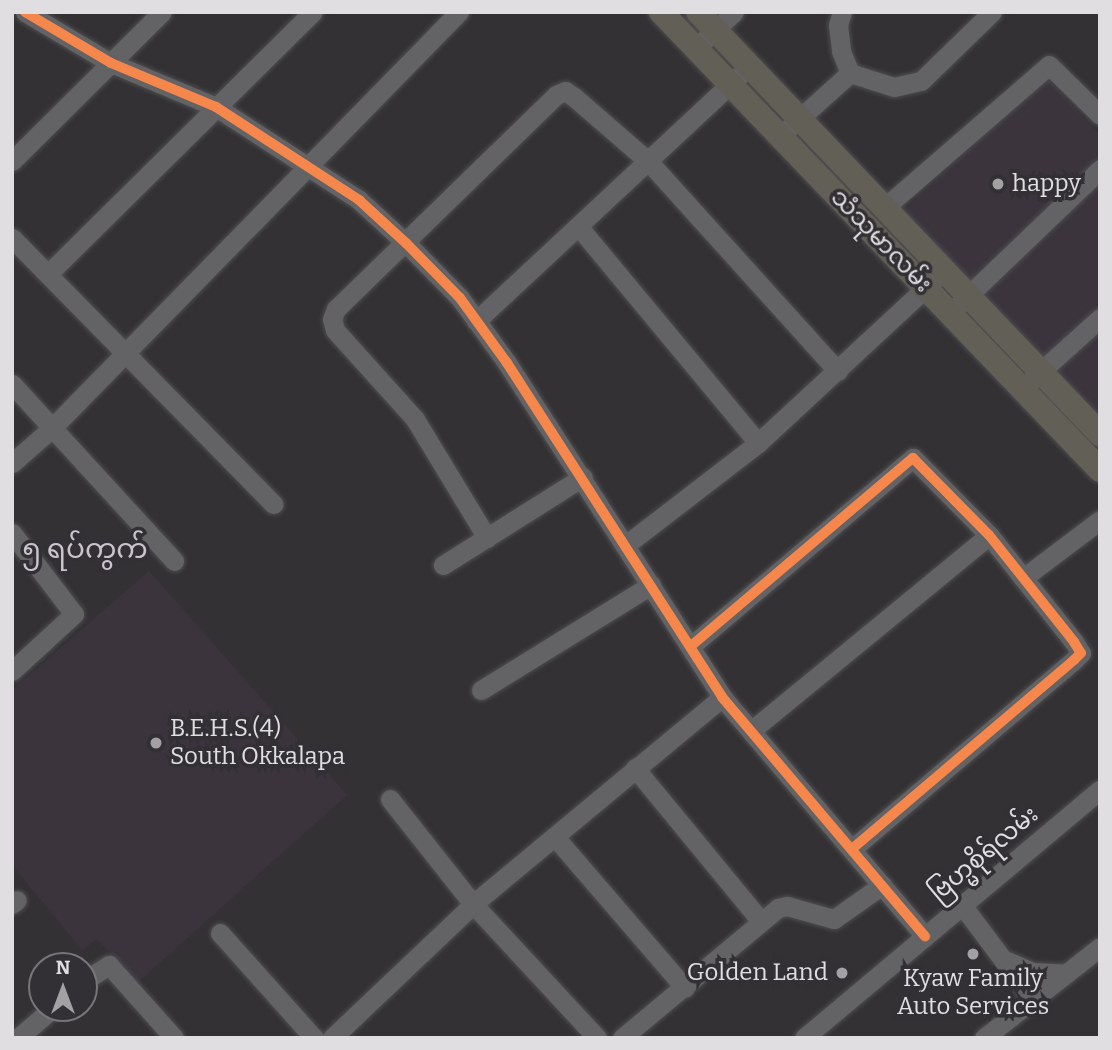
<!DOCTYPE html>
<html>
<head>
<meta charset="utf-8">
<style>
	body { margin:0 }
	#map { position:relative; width:1112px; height:1050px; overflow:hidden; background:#333134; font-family:Bitter,"Noto Sans Myanmar",serif }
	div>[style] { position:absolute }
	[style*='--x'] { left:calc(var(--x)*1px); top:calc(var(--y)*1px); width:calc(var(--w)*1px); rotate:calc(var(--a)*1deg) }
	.built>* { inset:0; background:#3b343d }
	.roads { filter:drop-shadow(0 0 2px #4e4d4f) drop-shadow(0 0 2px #4e4d4f) }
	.minor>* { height:19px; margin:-9.5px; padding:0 9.5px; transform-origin:9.5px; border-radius:9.5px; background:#636264 }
	.major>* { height:24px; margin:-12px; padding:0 12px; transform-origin:12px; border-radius:12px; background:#625f56 }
	.cycleway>* { height:10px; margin:-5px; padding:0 5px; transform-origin:5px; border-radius:5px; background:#f5874c }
	.dots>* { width:19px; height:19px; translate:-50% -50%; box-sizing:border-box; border:4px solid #333035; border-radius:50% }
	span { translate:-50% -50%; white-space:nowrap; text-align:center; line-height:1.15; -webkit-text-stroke:7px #333035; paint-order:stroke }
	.poi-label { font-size:24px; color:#e0dee1 }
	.left { translate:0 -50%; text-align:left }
	.right { translate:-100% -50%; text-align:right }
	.street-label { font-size:24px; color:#e0dee1 }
	.quarter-label { font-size:28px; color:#cac5cc }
	.frame { position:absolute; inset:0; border:14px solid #e0dee1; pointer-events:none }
	.north { position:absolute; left:28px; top:952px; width:70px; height:70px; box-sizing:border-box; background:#333035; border:2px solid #78767a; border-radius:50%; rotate:0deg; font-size:19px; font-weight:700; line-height:28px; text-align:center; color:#e0dee1 }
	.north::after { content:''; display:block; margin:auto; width:24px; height:32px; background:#a3a1a4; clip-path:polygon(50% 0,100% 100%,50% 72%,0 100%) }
</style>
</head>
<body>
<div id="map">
	<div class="built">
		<div style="clip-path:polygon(1046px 77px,1100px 135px,1100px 420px,900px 214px)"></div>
		<div style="clip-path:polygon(149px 571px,347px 795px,137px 983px,97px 939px,82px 950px,12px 865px,12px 690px)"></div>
	</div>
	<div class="roads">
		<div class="minor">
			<div style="--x:25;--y:12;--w:100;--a:30.7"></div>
			<div style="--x:111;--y:63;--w:114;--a:22.7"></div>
			<div style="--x:216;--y:107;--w:171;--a:33"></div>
			<div style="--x:359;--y:200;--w:64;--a:42.5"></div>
			<div style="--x:406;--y:243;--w:77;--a:45.5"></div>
			<div style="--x:460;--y:298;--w:80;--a:54.1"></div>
			<div style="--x:507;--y:363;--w:397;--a:57.2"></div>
			<div style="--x:722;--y:697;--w:314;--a:49.7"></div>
			<div style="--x:842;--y:12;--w:14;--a:107"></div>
			<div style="--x:838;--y:25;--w:26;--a:83"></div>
			<div style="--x:841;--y:51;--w:24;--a:68"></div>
			<div style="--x:850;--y:73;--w:46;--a:17.7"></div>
			<div style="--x:894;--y:87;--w:28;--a:-13"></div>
			<div style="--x:921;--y:81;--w:99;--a:-44.2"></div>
			<div style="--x:696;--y:48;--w:52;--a:-43.5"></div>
			<div style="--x:781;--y:135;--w:93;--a:-41.9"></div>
			<div style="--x:12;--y:161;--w:211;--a:-44.8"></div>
			<div style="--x:884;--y:208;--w:218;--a:-40.9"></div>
			<div style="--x:1049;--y:65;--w:71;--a:44.4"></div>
			<div style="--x:578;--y:226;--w:282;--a:50.3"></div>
			<div style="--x:12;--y:238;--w:373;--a:45.5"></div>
			<div style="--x:49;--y:273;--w:371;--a:-44.7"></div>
			<div style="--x:950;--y:313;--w:208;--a:-43.8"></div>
			<div style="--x:476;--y:321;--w:374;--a:-43"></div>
			<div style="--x:1030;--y:381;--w:94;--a:-42"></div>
			<div style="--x:12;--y:384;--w:240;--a:47.5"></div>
			<div style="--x:12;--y:463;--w:53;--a:-41.2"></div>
			<div style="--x:52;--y:428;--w:582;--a:-45.63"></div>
			<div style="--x:12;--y:533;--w:102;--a:52.6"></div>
			<div style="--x:74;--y:614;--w:84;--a:137.4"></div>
			<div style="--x:487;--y:538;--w:139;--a:-121.2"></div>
			<div style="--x:415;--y:419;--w:120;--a:-132"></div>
			<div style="--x:335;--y:330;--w:11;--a:-105"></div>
			<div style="--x:332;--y:319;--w:11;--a:-68"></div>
			<div style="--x:336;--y:309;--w:307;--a:-44.2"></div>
			<div style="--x:556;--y:95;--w:10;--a:-24"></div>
			<div style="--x:565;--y:91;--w:11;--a:34"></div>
			<div style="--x:574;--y:97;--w:98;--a:40.9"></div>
			<div style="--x:648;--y:161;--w:283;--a:47.9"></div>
			<div style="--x:627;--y:544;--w:165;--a:-37.6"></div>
			<div style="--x:758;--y:443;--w:253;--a:-42.8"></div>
			<div style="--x:443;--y:565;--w:165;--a:-32.2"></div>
			<div style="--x:1023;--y:578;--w:96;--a:-37"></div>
			<div style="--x:691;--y:646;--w:291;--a:-40.3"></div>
			<div style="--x:913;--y:458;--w:108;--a:45.4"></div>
			<div style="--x:989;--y:535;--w:137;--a:51.5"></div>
			<div style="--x:1074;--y:642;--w:13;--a:58"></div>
			<div style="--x:1081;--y:653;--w:10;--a:135"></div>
			<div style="--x:1074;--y:660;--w:292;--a:139.6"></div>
			<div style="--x:481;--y:690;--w:200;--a:-31.7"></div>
			<div style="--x:752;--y:730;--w:307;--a:-39.4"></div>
			<div style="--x:635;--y:768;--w:197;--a:50.6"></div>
			<div style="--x:390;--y:799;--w:134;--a:51.7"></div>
			<div style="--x:473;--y:904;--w:183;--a:47.2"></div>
			<div style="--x:555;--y:837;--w:199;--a:49.3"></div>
			<div style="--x:12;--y:904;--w:6;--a:-39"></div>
			<div style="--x:962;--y:905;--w:119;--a:53.2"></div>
			<div style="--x:220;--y:933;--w:141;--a:48.2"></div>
			<div style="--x:1007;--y:961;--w:28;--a:23"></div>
			<div style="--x:1033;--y:972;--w:33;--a:3"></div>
			<div style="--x:84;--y:981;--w:30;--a:-33"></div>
			<div style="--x:109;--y:965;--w:98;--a:48.3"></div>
			<div style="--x:18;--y:1038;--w:46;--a:-40.6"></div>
			<div style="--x:332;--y:1038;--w:195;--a:-43.5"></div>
			<div style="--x:473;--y:904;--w:324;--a:-39.7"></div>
			<div style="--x:622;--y:1038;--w:203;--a:-39.8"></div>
			<div style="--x:778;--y:908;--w:9;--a:-13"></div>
			<div style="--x:787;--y:906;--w:49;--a:15.5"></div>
			<div style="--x:834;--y:919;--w:59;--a:-35.3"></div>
			<div style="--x:804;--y:1038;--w:386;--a:-40"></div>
			<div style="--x:984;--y:1038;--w:147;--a:-38.1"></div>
		</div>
		<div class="major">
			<div style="--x:661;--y:12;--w:634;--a:46.21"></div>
			<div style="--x:698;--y:12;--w:583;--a:46.39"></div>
		</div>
	</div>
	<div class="cycleway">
		<div style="--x:25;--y:12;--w:100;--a:30.7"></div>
		<div style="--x:111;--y:63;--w:114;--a:22.7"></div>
		<div style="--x:216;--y:107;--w:171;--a:33"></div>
		<div style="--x:359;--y:200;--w:64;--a:42.5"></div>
		<div style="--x:406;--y:243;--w:77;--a:45.5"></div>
		<div style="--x:460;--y:298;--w:80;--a:54.1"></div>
		<div style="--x:507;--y:363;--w:397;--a:57.2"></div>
		<div style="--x:722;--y:697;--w:314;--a:49.7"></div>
		<div style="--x:691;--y:646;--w:291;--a:-40.3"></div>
		<div style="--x:913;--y:458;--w:108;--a:45.4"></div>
		<div style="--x:989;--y:535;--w:137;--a:51.5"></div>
		<div style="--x:1074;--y:642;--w:13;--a:58"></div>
		<div style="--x:1081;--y:653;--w:10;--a:135"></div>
		<div style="--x:1074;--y:660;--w:292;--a:139.6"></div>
	</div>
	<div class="dots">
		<div style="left:998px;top:184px;background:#a3a1a4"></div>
		<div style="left:156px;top:743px;background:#a3a1a4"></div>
		<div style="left:973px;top:954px;background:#a3a1a4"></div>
		<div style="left:842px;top:973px;background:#a3a1a4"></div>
	</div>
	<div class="poi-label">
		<span class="left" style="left:1012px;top:184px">happy</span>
		<span class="left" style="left:170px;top:743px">B.E.H.S.(4)<br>South Okkalapa</span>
		<span class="right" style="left:828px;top:973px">Golden Land</span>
		<span style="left:973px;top:993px">Kyaw Family<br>Auto Services</span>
	</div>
	<div class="street-label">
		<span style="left:881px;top:241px;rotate:46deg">သံသုမာလမ်း</span>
		<span style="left:984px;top:854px;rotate:-40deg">ဗြဟ္မစိုရ်လမ်း</span>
	</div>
	<div class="quarter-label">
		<span style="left:85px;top:549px">၅ ရပ်ကွက်</span>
	</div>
	<div class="frame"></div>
	<div class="north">N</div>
</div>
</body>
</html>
